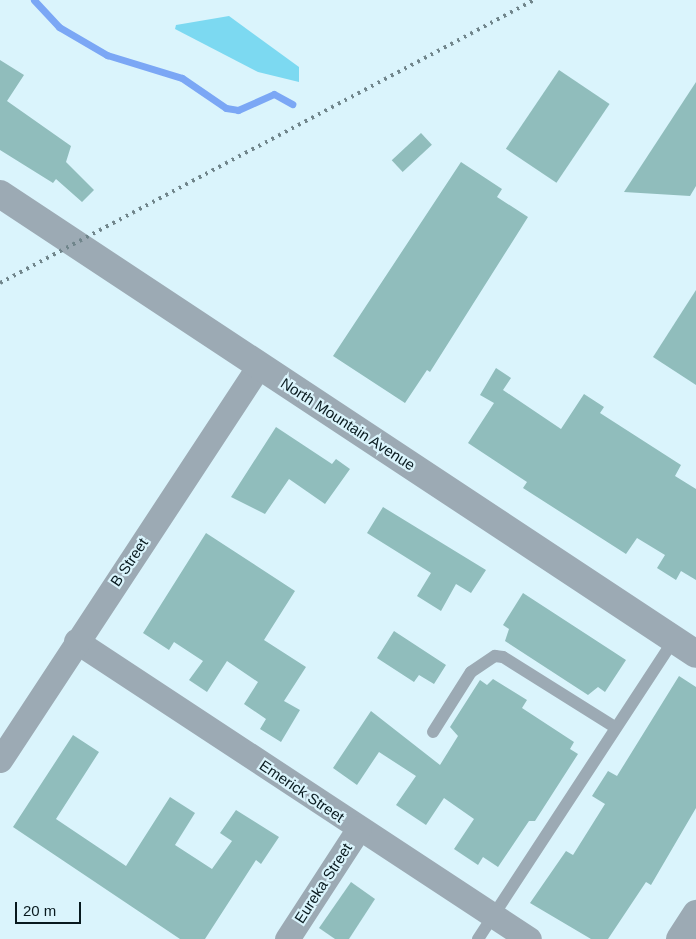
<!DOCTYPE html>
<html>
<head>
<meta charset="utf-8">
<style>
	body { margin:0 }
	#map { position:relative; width:696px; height:939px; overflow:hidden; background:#daf4fc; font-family:Arial,sans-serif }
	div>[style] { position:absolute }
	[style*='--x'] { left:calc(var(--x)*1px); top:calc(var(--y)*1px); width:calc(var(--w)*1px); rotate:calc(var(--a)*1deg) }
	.green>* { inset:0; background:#7cd9f1 }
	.stream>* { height:7px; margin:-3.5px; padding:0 3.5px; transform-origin:3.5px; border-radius:3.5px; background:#7ba7f5 }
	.building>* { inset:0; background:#90bdbc; transform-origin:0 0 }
	.service>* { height:12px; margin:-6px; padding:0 6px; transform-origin:6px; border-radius:6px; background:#9caab4 }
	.minor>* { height:25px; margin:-12.5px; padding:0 12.5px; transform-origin:12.5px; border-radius:12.5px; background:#9caab4 }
	.tertiary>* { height:28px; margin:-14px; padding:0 14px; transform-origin:14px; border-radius:14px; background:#9caab4 }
	.rail>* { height:4px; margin-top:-2px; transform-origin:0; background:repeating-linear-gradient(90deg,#70858b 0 2.5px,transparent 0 7.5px) }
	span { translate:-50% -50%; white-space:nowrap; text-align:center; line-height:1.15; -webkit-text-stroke:4.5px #daf4fc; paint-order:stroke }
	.street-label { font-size:15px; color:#08191e }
	.scale { position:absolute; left:15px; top:902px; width:66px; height:22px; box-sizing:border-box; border:2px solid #08191e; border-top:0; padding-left:6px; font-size:15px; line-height:18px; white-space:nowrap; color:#08191e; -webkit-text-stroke:4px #daf4fc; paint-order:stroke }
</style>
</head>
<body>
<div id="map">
	<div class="green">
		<div style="clip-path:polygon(229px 16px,299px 67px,299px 82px,258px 72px,175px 29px,176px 25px)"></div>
	</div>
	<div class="stream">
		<div style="--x:34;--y:0;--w:37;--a:47"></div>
		<div style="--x:59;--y:27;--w:56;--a:30.3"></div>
		<div style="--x:107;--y:55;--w:78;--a:17"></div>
		<div style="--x:182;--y:78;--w:53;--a:34.3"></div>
		<div style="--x:226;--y:108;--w:12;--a:9"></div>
		<div style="--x:238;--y:110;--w:39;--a:-24"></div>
		<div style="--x:274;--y:94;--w:21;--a:29"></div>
	</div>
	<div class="building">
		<div style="clip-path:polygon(0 60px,24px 75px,7px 101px,71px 146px,66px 162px,94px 190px,82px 202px,56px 179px,53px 183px,0 150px)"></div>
		<div style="left:559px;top:70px;width:61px;height:95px;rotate:34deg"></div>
		<div style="clip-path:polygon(696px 82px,696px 186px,690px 196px,624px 192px)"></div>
		<div style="left:421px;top:133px;width:16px;height:40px;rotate:47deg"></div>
		<div style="clip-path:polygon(461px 162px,502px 189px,497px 197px,528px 217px,430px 372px,427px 370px,405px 403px,333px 356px)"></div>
		<div style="clip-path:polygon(696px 290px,696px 385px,653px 357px)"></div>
		<div style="clip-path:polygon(496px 368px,511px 378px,503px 390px,561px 429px,584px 394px,604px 407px,600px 413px,681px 465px,675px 476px,696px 489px,696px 580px,681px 571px,676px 580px,657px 568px,665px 555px,637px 538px,626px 554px,523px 488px,527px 482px,468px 443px,494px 403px,480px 395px)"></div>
		<div style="clip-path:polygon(276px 427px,332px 464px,336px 459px,350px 469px,325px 504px,289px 479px,265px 514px,231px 497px)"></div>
		<div style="clip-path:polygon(383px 507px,486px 570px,471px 593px,456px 584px,441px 611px,417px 596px,431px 573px,367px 533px)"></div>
		<div style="clip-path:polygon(206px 533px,295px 591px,264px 640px,306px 667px,284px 701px,300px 710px,281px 742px,260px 729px,266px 719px,244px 704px,258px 682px,227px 661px,207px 692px,189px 680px,203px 661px,174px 642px,169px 650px,143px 633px)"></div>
		<div style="clip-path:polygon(523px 593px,626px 660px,605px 692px,598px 687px,588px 695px,505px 641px,509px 629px,503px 625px)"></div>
		<div style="clip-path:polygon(394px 631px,446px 665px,434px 684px,419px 675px,414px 682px,377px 658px)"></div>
		<div style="clip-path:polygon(679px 676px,696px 687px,696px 808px,651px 885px,646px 882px,608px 939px,591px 939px,530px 903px,566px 851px,573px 855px,605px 804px,592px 796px,608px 771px,617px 776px)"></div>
		<div style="clip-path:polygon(493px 679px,527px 700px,522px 708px,574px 742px,570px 749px,578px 754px,535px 821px,529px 821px,498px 867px,483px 857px,478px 865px,454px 849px,474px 819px,444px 798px,426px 825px,396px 805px,416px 776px,379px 752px,357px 785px,333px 768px,371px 711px,440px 765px,458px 736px,450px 727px,480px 680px,487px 685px)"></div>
		<div style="clip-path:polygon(73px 735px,99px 752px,56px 819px,126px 866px,170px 797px,195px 813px,175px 845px,212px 869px,232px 841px,220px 833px,236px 810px,279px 837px,261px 864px,256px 860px,205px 939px,180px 939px,13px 827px)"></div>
		<div style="clip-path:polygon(351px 882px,375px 899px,349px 939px,335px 939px,319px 928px)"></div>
	</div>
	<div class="service">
		<div style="--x:433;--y:732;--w:71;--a:-57.7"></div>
		<div style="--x:471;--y:672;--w:29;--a:-34"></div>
		<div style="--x:495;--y:656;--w:8;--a:7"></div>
		<div style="--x:503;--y:657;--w:133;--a:32.1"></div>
		<div style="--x:478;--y:939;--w:358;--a:-56.8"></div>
	</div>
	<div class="minor">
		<div style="--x:76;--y:641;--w:542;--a:33.34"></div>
		<div style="--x:0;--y:760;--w:472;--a:-56.7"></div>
		<div style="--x:287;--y:939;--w:132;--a:-57"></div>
	</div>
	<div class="tertiary">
		<div style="--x:0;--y:194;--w:834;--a:33.46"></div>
		<div style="--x:680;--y:939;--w:30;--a:-57"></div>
	</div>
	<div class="rail">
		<div style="--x:0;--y:283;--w:604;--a:-27.92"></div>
	</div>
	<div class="street-label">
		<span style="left:348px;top:424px;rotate:33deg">North Mountain Avenue</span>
		<span style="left:129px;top:562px;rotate:-56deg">B Street</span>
		<span style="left:302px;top:791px;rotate:34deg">Emerick Street</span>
		<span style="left:323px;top:883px;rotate:-57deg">Eureka Street</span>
	</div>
	<div class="scale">20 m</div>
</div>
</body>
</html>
